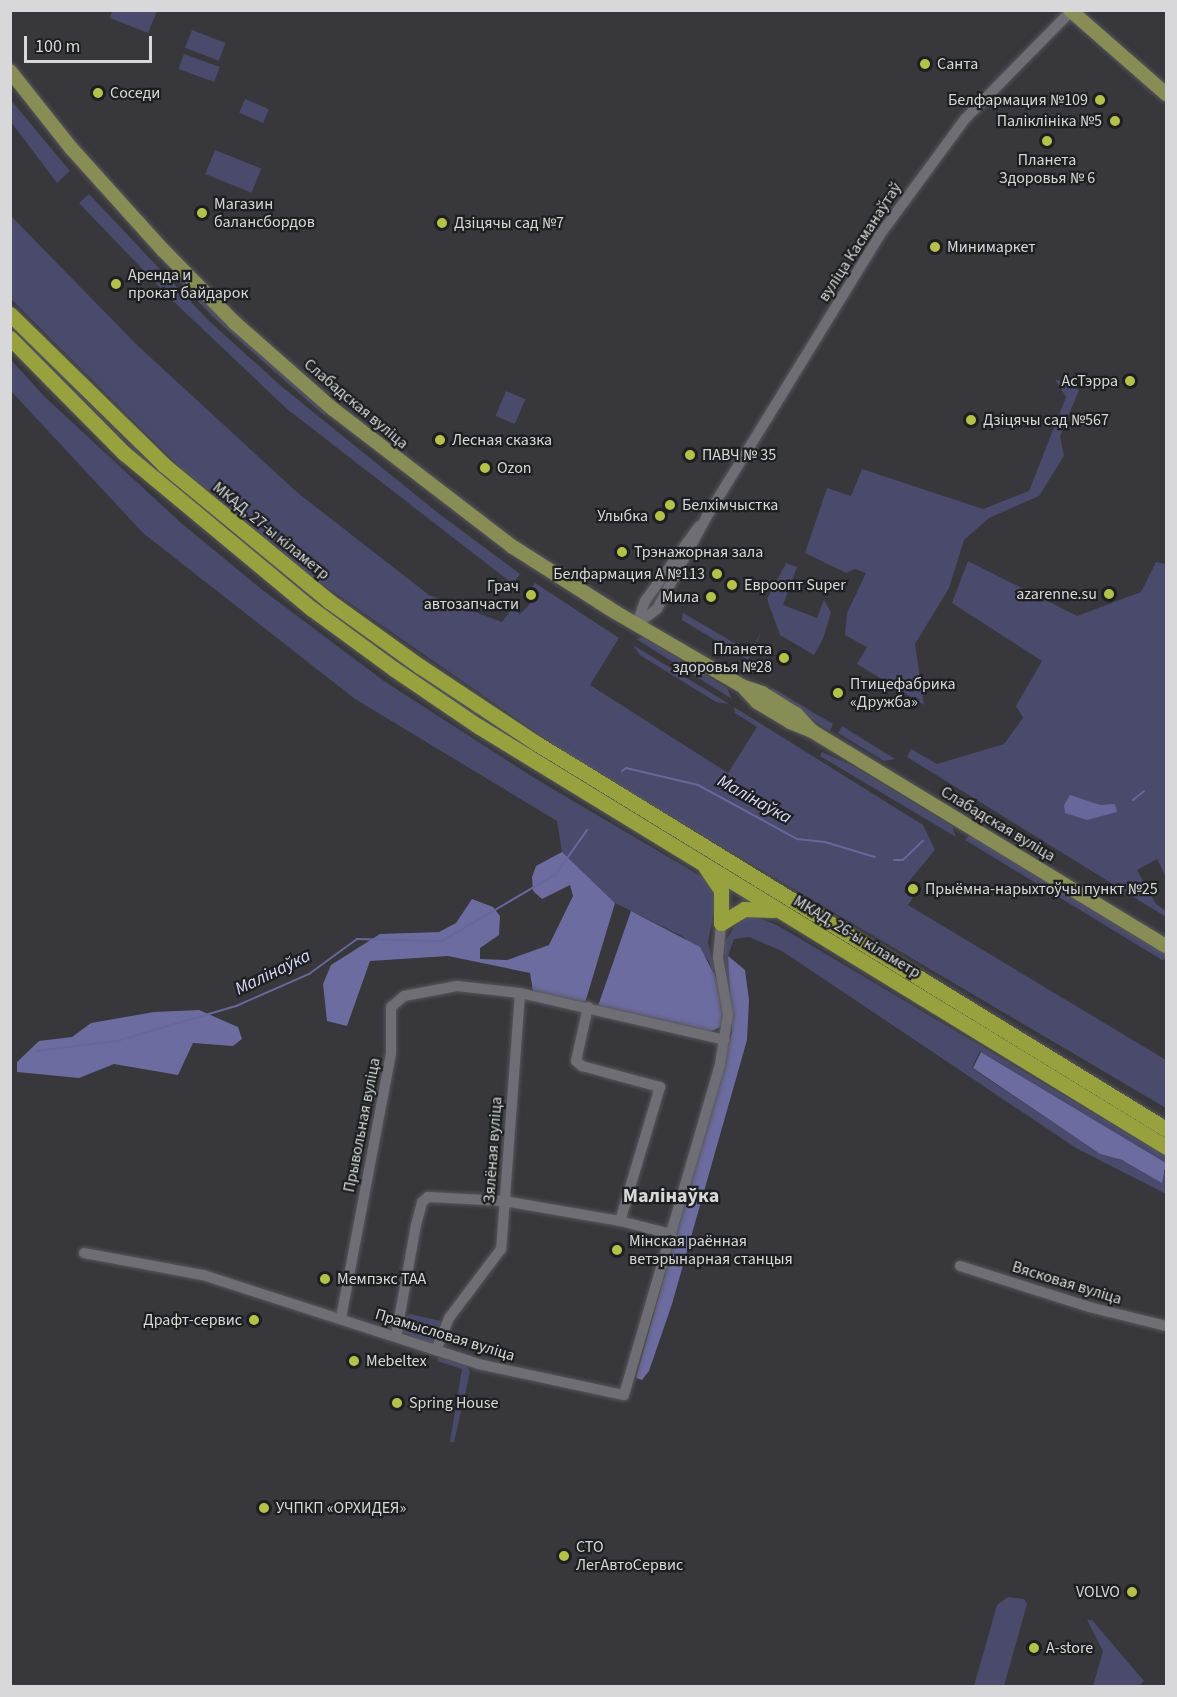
<!DOCTYPE html>
<html>
<head>
<meta charset="utf-8">
<style>
	body { margin:0 }
	#map { position:relative; width:1177px; height:1697px; overflow:hidden; background:#37373c; font-family:"Source Sans 3",sans-serif }
	div>[style] { position:absolute }
	[style*='--x'] { left:calc(var(--x)*1px); top:calc(var(--y)*1px); width:calc(var(--w)*1px); rotate:calc(var(--a)*1deg) }
	.green>* { inset:0; background:#4a4a6d; transform-origin:0 0 }
	.forest>* { inset:0; background:#6c6ca1 }
	.water>* { inset:0; background:#67679c }
	.stream>* { height:2px; margin:-1px; padding:0 1px; transform-origin:1px; border-radius:1px; background:#67679c }
	.roads { filter:drop-shadow(0 0 2px #56565a) drop-shadow(0 0 2px #56565a) }
	.minor>* { height:10px; margin:-5px; padding:0 5px; transform-origin:5px; border-radius:5px; background:#6e6e74 }
	.major>* { height:14px; margin:-7px; padding:0 7px; transform-origin:7px; border-radius:7px; background:#878d54 }
	.highway>* { height:15px; margin:-7.5px; padding:0 7.5px; transform-origin:7.5px; border-radius:7.5px; background:#97a23e }
	.dots>* { width:16px; height:16px; translate:-50% -50%; box-sizing:border-box; border:3px solid #1e1f21; border-radius:50% }
	span { translate:-50% -50%; white-space:nowrap; text-align:center; line-height:1.15; -webkit-text-stroke:4.5px #1e1f21; paint-order:stroke }
	.poi-label { font-size:16px; color:#d8d8db }
	.left { translate:0 -50%; text-align:left }
	.right { translate:-100% -50%; text-align:right }
	.street-label { font-size:16px; color:#d8d8db }
	.water-label { font-size:18px; color:#d7d9fa; font-style:italic }
	.quarter-label { font-size:20px; color:#d8d8db; font-weight:700 }
	.frame { position:absolute; inset:0; border:12px solid #d8d8db; pointer-events:none }
	.scale { position:absolute; left:24px; top:36px; width:128px; height:27px; box-sizing:border-box; border:3px solid #d8d8db; border-top:0; padding-left:8px; font-size:18px; line-height:21px; white-space:nowrap; color:#d8d8db; -webkit-text-stroke:4px #1e1f21; paint-order:stroke }
</style>
</head>
<body>
<div id="map">
	<div class="green">
		<div style="clip-path:polygon(112px 11px,112px 10px,157px 11px,148px 33px,110px 18px)"></div>
		<div style="left:192px;top:30px;width:36px;height:19px;rotate:21deg"></div>
		<div style="left:184px;top:54px;width:38px;height:16px;rotate:20deg"></div>
		<div style="clip-path:polygon(10px 99px,70px 171px,57px 183px,11px 122px)"></div>
		<div style="left:245px;top:99px;width:26px;height:15px;rotate:23deg"></div>
		<div style="left:215px;top:150px;width:50px;height:26px;rotate:22deg"></div>
		<div style="clip-path:polygon(89px 194px,208px 320px,281px 386px,438px 513px,520px 574px,513px 584px,287px 409px,171px 299px,79px 203px)"></div>
		<div style="clip-path:polygon(11px 216px,138px 346px,299px 494px,429px 595px,502px 622px,512px 609px,520px 614px,528px 606px,535px 597px,528px 592px,535px 583px,619px 638px,590px 685px,728px 773px,757px 727px,735px 713px,734px 707px,923px 825px,935px 850px,910px 880px,904px 892px,913px 897px,908px 905px,1166px 1060px,1166px 1108px,585px 766px,315px 579px,182px 469px,11px 299px)"></div>
		<div style="clip-path:polygon(163px 264px,327px 412px,325px 416px,212px 316px)"></div>
		<div style="clip-path:polygon(11px 360px,45px 397px,180px 522px,260px 588px,384px 681px,536px 779px,704px 878px,717px 894px,708px 942px,716px 978px,708px 960px,682px 936px,615px 903px,562px 852px,557px 821px,355px 699px,143px 533px,11px 391px)"></div>
		<div style="clip-path:polygon(1055px 379px,1079px 390px,1060px 436px,1064px 456px,1039px 496px,989px 518px,964px 540px,949px 588px,915px 644px,924px 705px,857px 664px,867px 647px,845px 635px,847px 613px,866px 573px,855px 569px,846px 573px,805px 553px,827px 488px,851px 496px,862px 469px,983px 509px,1029px 491px,1066px 397px)"></div>
		<div style="left:506px;top:391px;width:21px;height:27px;rotate:23deg"></div>
		<div style="clip-path:polygon(968px 561px,1077px 616px,1141px 592px,1156px 562px,1166px 564px,1166px 877px,1157px 859px,1137px 870px,1156px 904px,1166px 911px,1166px 917px,907px 757px,911px 749px,937px 764px,1004px 744px,1023px 718px,1016px 706px,1042px 661px,952px 603px)"></div>
		<div style="clip-path:polygon(786px 563px,797px 567px,783px 605px,817px 618px,824px 600px,831px 612px,823px 639px,814px 655px,780px 635px,767px 599px)"></div>
		<div style="clip-path:polygon(684px 604px,683px 613px,750px 652px,762px 631px,748px 660px,682px 620px)"></div>
		<div style="clip-path:polygon(643px 637px,727px 688px,732px 699px,636px 639px)"></div>
		<div style="clip-path:polygon(633px 645px,729px 704px,716px 702px,640px 655px)"></div>
		<div style="clip-path:polygon(772px 688px,833px 724px,830px 731px,770px 692px)"></div>
		<div style="clip-path:polygon(842px 726px,895px 759px,884px 761px,838px 733px)"></div>
		<div style="clip-path:polygon(822px 752px,853px 766px,952px 826px,956px 837px,820px 756px)"></div>
		<div style="clip-path:polygon(970px 835px,1166px 952px,1166px 959px,1162px 960px,965px 840px)"></div>
		<div style="clip-path:polygon(750px 915px,777px 925px,1166px 1156px,1166px 1163px,980px 1051px,972px 1068px,1100px 1154px,1166px 1173px,1166px 1194px,1076px 1148px,782px 951px,749px 937px,734px 939px,728px 956px,733px 1017px,729px 1031px,724px 944px,734px 927px)"></div>
		<div style="clip-path:polygon(410px 1314px,441px 1321px,433px 1346px,400px 1331px,403px 1319px)"></div>
		<div style="clip-path:polygon(438px 1357px,466px 1366px,470px 1372px,454px 1442px,450px 1442px,462px 1369px,437px 1361px)"></div>
		<div style="clip-path:polygon(1008px 1597px,1024px 1599px,1027px 1604px,1004px 1686px,974px 1686px,997px 1605px)"></div>
		<div style="clip-path:polygon(1087px 1620px,1092px 1620px,1144px 1681px,1139px 1686px,1093px 1686px,1103px 1651px)"></div>
	</div>
	<div class="forest">
		<div style="clip-path:polygon(562px 852px,615px 903px,585px 1003px,533px 991px,530px 973px,448px 956px,370px 961px,347px 1026px,327px 1021px,323px 984px,331px 965px,380px 934px,439px 932px,456px 923px,472px 899px,493px 907px,500px 916px,499px 935px,480px 948px,480px 959px,507px 960px,549px 945px,573px 896px,570px 885px,542px 899px,533px 891px,532px 877px,536px 866px)"></div>
		<div style="clip-path:polygon(631px 911px,700px 947px,716px 978px,724px 1015px,722px 1026px,710px 1032px,598px 1006px)"></div>
		<div style="clip-path:polygon(728px 956px,745px 970px,749px 1000px,747px 1040px,672px 1304px,649px 1371px,642px 1380px,636px 1378px,732px 1032px)"></div>
		<div style="clip-path:polygon(199px 1010px,238px 1027px,242px 1039px,233px 1046px,193px 1043px,178px 1075px,114px 1064px,79px 1078px,17px 1072px,17px 1062px,39px 1041px,72px 1037px,91px 1023px,154px 1012px)"></div>
		<div style="clip-path:polygon(981px 1052px,1166px 1163px,1162px 1183px,1122px 1160px,1100px 1154px,973px 1068px)"></div>
	</div>
	<div class="water">
		<div style="clip-path:polygon(1070px 795px,1100px 805px,1115px 804px,1117px 812px,1087px 820px,1065px 813px,1064px 805px)"></div>
	</div>
	<div class="stream">
		<div style="--x:622;--y:771;--w:5;--a:-37"></div>
		<div style="--x:626;--y:768;--w:74;--a:13.3"></div>
		<div style="--x:698;--y:785;--w:113;--a:28.6"></div>
		<div style="--x:797;--y:839;--w:28;--a:6"></div>
		<div style="--x:825;--y:842;--w:52;--a:16.7"></div>
		<div style="--x:1133;--y:800;--w:14;--a:-39"></div>
		<div style="--x:894;--y:860;--w:9;--a:0"></div>
		<div style="--x:903;--y:860;--w:28;--a:-44"></div>
		<div style="--x:36;--y:1051;--w:82;--a:-7"></div>
		<div style="--x:117;--y:1041;--w:124;--a:-16.4"></div>
		<div style="--x:236;--y:1006;--w:80;--a:-23.7"></div>
		<div style="--x:309;--y:974;--w:59;--a:-36.1"></div>
		<div style="--x:357;--y:939;--w:85;--a:1.3"></div>
		<div style="--x:442;--y:941;--w:132;--a:-30.4"></div>
		<div style="--x:556;--y:874;--w:54;--a:-54.8"></div>
	</div>
	<div class="roads">
		<div class="minor">
			<div style="--x:637;--y:624;--w:25;--a:-37"></div>
			<div style="--x:657;--y:609;--w:106;--a:-61.7"></div>
			<div style="--x:707;--y:516;--w:329;--a:-58.4"></div>
			<div style="--x:879;--y:236;--w:145;--a:-53.7"></div>
			<div style="--x:965;--y:119;--w:153;--a:-45.5"></div>
			<div style="--x:637;--y:624;--w:24;--a:-71"></div>
			<div style="--x:645;--y:601;--w:92;--a:-54.2"></div>
			<div style="--x:520;--y:993;--w:210;--a:12.9"></div>
			<div style="--x:588;--y:1007;--w:55;--a:102.5"></div>
			<div style="--x:576;--y:1061;--w:8;--a:40"></div>
			<div style="--x:582;--y:1066;--w:81;--a:15.1"></div>
			<div style="--x:660;--y:1087;--w:140;--a:106.6"></div>
			<div style="--x:84;--y:1253;--w:121;--a:10.5"></div>
			<div style="--x:203;--y:1275;--w:289;--a:17.9"></div>
			<div style="--x:478;--y:1364;--w:149;--a:12"></div>
			<div style="--x:624;--y:1395;--w:345;--a:-73.8"></div>
			<div style="--x:720;--y:1064;--w:51;--a:-80.9"></div>
			<div style="--x:728;--y:1014;--w:57;--a:-100.1"></div>
			<div style="--x:718;--y:958;--w:35;--a:-85"></div>
			<div style="--x:960;--y:1266;--w:135;--a:17.6"></div>
			<div style="--x:1089;--y:1307;--w:79;--a:13.9"></div>
			<div style="--x:341;--y:1318;--w:270;--a:-79.3"></div>
			<div style="--x:391;--y:1053;--w:46;--a:-90"></div>
			<div style="--x:391;--y:1007;--w:17;--a:-40"></div>
			<div style="--x:404;--y:996;--w:54;--a:-10.7"></div>
			<div style="--x:457;--y:986;--w:63;--a:6.3"></div>
			<div style="--x:520;--y:993;--w:257;--a:94.2"></div>
			<div style="--x:501;--y:1249;--w:86;--a:127"></div>
			<div style="--x:449;--y:1318;--w:35;--a:112"></div>
			<div style="--x:396;--y:1336;--w:113;--a:-79.8"></div>
			<div style="--x:416;--y:1225;--w:24;--a:-75"></div>
			<div style="--x:422;--y:1202;--w:8;--a:-40"></div>
			<div style="--x:428;--y:1197;--w:76;--a:3"></div>
			<div style="--x:504;--y:1201;--w:118;--a:9.8"></div>
			<div style="--x:620;--y:1221;--w:53;--a:14.3"></div>
		</div>
		<div class="major">
			<div style="--x:1070;--y:10;--w:128;--a:41.2"></div>
			<div style="--x:10;--y:71;--w:98;--a:51.6"></div>
			<div style="--x:71;--y:148;--w:137;--a:48"></div>
			<div style="--x:163;--y:250;--w:103;--a:45.4"></div>
			<div style="--x:235;--y:323;--w:130;--a:41.3"></div>
			<div style="--x:333;--y:409;--w:227;--a:37.5"></div>
			<div style="--x:513;--y:547;--w:121;--a:32.5"></div>
			<div style="--x:615;--y:612;--w:149;--a:30.2"></div>
			<div style="--x:744;--y:687;--w:19;--a:18"></div>
			<div style="--x:762;--y:693;--w:40;--a:32"></div>
			<div style="--x:796;--y:714;--w:23;--a:47"></div>
			<div style="--x:745;--y:689;--w:18;--a:47"></div>
			<div style="--x:757;--y:702;--w:39;--a:31"></div>
			<div style="--x:790;--y:722;--w:24;--a:22"></div>
			<div style="--x:812;--y:731;--w:414;--a:31.3"></div>
		</div>
		<div class="highway">
			<div style="--x:10;--y:314;--w:216;--a:44.4"></div>
			<div style="--x:164;--y:465;--w:214;--a:39.5"></div>
			<div style="--x:329;--y:601;--w:113;--a:35.7"></div>
			<div style="--x:421;--y:667;--w:138;--a:33.5"></div>
			<div style="--x:536;--y:743;--w:739;--a:31.5"></div>
			<div style="--x:10;--y:338;--w:162;--a:45.3"></div>
			<div style="--x:124;--y:453;--w:244;--a:39.7"></div>
			<div style="--x:312;--y:609;--w:102;--a:36.2"></div>
			<div style="--x:394;--y:669;--w:102;--a:34.2"></div>
			<div style="--x:478;--y:726;--w:807;--a:31.46"></div>
			<div style="--x:706;--y:868;--w:27;--a:56"></div>
			<div style="--x:721;--y:890;--w:33;--a:90"></div>
			<div style="--x:721;--y:923;--w:27;--a:-31"></div>
			<div style="--x:744;--y:909;--w:29;--a:2"></div>
		</div>
	</div>
	<div class="dots">
		<div style="left:925px;top:64px;background:#b5c249"></div>
		<div style="left:98px;top:93px;background:#b5c249"></div>
		<div style="left:1100px;top:100px;background:#b5c249"></div>
		<div style="left:1115px;top:121px;background:#b5c249"></div>
		<div style="left:1047px;top:141px;background:#b5c249"></div>
		<div style="left:202px;top:213px;background:#b5c249"></div>
		<div style="left:442px;top:223px;background:#b5c249"></div>
		<div style="left:935px;top:247px;background:#b5c249"></div>
		<div style="left:116px;top:284px;background:#b5c249"></div>
		<div style="left:1130px;top:381px;background:#b5c249"></div>
		<div style="left:971px;top:420px;background:#b5c249"></div>
		<div style="left:440px;top:440px;background:#b5c249"></div>
		<div style="left:690px;top:455px;background:#b5c249"></div>
		<div style="left:485px;top:468px;background:#b5c249"></div>
		<div style="left:670px;top:505px;background:#b5c249"></div>
		<div style="left:660px;top:516px;background:#b5c249"></div>
		<div style="left:622px;top:552px;background:#b5c249"></div>
		<div style="left:717px;top:574px;background:#b5c249"></div>
		<div style="left:732px;top:585px;background:#b5c249"></div>
		<div style="left:1109px;top:594px;background:#b5c249"></div>
		<div style="left:531px;top:595px;background:#b5c249"></div>
		<div style="left:711px;top:597px;background:#b5c249"></div>
		<div style="left:784px;top:658px;background:#b5c249"></div>
		<div style="left:838px;top:693px;background:#b5c249"></div>
		<div style="left:913px;top:889px;background:#b5c249"></div>
		<div style="left:617px;top:1250px;background:#b5c249"></div>
		<div style="left:325px;top:1279px;background:#b5c249"></div>
		<div style="left:254px;top:1320px;background:#b5c249"></div>
		<div style="left:354px;top:1361px;background:#b5c249"></div>
		<div style="left:397px;top:1403px;background:#b5c249"></div>
		<div style="left:264px;top:1508px;background:#b5c249"></div>
		<div style="left:564px;top:1556px;background:#b5c249"></div>
		<div style="left:1132px;top:1592px;background:#b5c249"></div>
		<div style="left:1034px;top:1648px;background:#b5c249"></div>
	</div>
	<div class="poi-label">
		<span class="left" style="left:937px;top:64px">Санта</span>
		<span class="left" style="left:110px;top:93px">Соседи</span>
		<span class="right" style="left:1088px;top:100px">Белфармация №109</span>
		<span class="right" style="left:1102px;top:121px">Паліклініка №5</span>
		<span style="left:1047px;top:169px">Планета<br>Здоровья № 6</span>
		<span class="left" style="left:214px;top:213px">Магазин<br>балансбордов</span>
		<span class="left" style="left:454px;top:223px">Дзіцячы сад №7</span>
		<span class="left" style="left:947px;top:247px">Минимаркет</span>
		<span class="left" style="left:128px;top:284px">Аренда и<br>прокат байдарок</span>
		<span class="right" style="left:1118px;top:381px">АсТэрра</span>
		<span class="left" style="left:983px;top:420px">Дзіцячы сад №567</span>
		<span class="left" style="left:452px;top:440px">Лесная сказка</span>
		<span class="left" style="left:702px;top:455px">ПАВЧ № 35</span>
		<span class="left" style="left:497px;top:468px">Ozon</span>
		<span class="left" style="left:682px;top:505px">Белхімчыстка</span>
		<span class="right" style="left:648px;top:516px">Улыбка</span>
		<span class="left" style="left:634px;top:552px">Трэнажорная зала</span>
		<span class="right" style="left:705px;top:574px">Белфармация А №113</span>
		<span class="left" style="left:744px;top:585px">Евроопт Super</span>
		<span class="right" style="left:519px;top:595px">Грач<br>автозапчасти</span>
		<span class="right" style="left:1097px;top:594px">azarenne.su</span>
		<span class="right" style="left:699px;top:597px">Мила</span>
		<span class="right" style="left:772px;top:658px">Планета<br>здоровья №28</span>
		<span class="left" style="left:850px;top:693px">Птицефабрика<br>«Дружба»</span>
		<span class="left" style="left:925px;top:889px">Прыёмна-нарыхтоўчы пункт №25</span>
		<span class="left" style="left:629px;top:1250px">Мінская раённая<br>ветэрынарная станцыя</span>
		<span class="left" style="left:337px;top:1279px">Мемпэкс ТАА</span>
		<span class="right" style="left:242px;top:1320px">Драфт-сервис</span>
		<span class="left" style="left:366px;top:1361px">Mebeltex</span>
		<span class="left" style="left:409px;top:1403px">Spring House</span>
		<span class="left" style="left:276px;top:1508px">УЧПКП «ОРХИДЕЯ»</span>
		<span class="left" style="left:576px;top:1556px">СТО<br>ЛегАвтоСервис</span>
		<span class="right" style="left:1120px;top:1592px">VOLVO</span>
		<span class="left" style="left:1046px;top:1648px">А-store</span>
	</div>
	<div class="street-label">
		<span style="left:860px;top:242px;rotate:-57deg">вуліца Касманаўтаў</span>
		<span style="left:356px;top:404px;rotate:40deg">Слабадская вуліца</span>
		<span style="left:271px;top:531px;rotate:39deg">МКАД, 27-ы кіламетр</span>
		<span style="left:998px;top:824px;rotate:31deg">Слабадская вуліца</span>
		<span style="left:857px;top:937px;rotate:31deg">МКАД, 26-ы кіламетр</span>
		<span style="left:362px;top:1125px;rotate:-79deg">Прывольная вуліца</span>
		<span style="left:493px;top:1150px;rotate:-86deg">Зялёная вуліца</span>
		<span style="left:1067px;top:1283px;rotate:17deg">Вясковая вуліца</span>
		<span style="left:445px;top:1335px;rotate:17deg">Прамысловая вуліца</span>
	</div>
	<div class="water-label">
		<span style="left:754px;top:800px;rotate:29deg">Малінаўка</span>
		<span style="left:273px;top:973px;rotate:-26deg">Малінаўка</span>
	</div>
	<div class="quarter-label">
		<span style="left:671px;top:1196px">Малінаўка</span>
	</div>
	<div class="frame"></div>
	<div class="scale">100 m</div>
</div>
</body>
</html>
